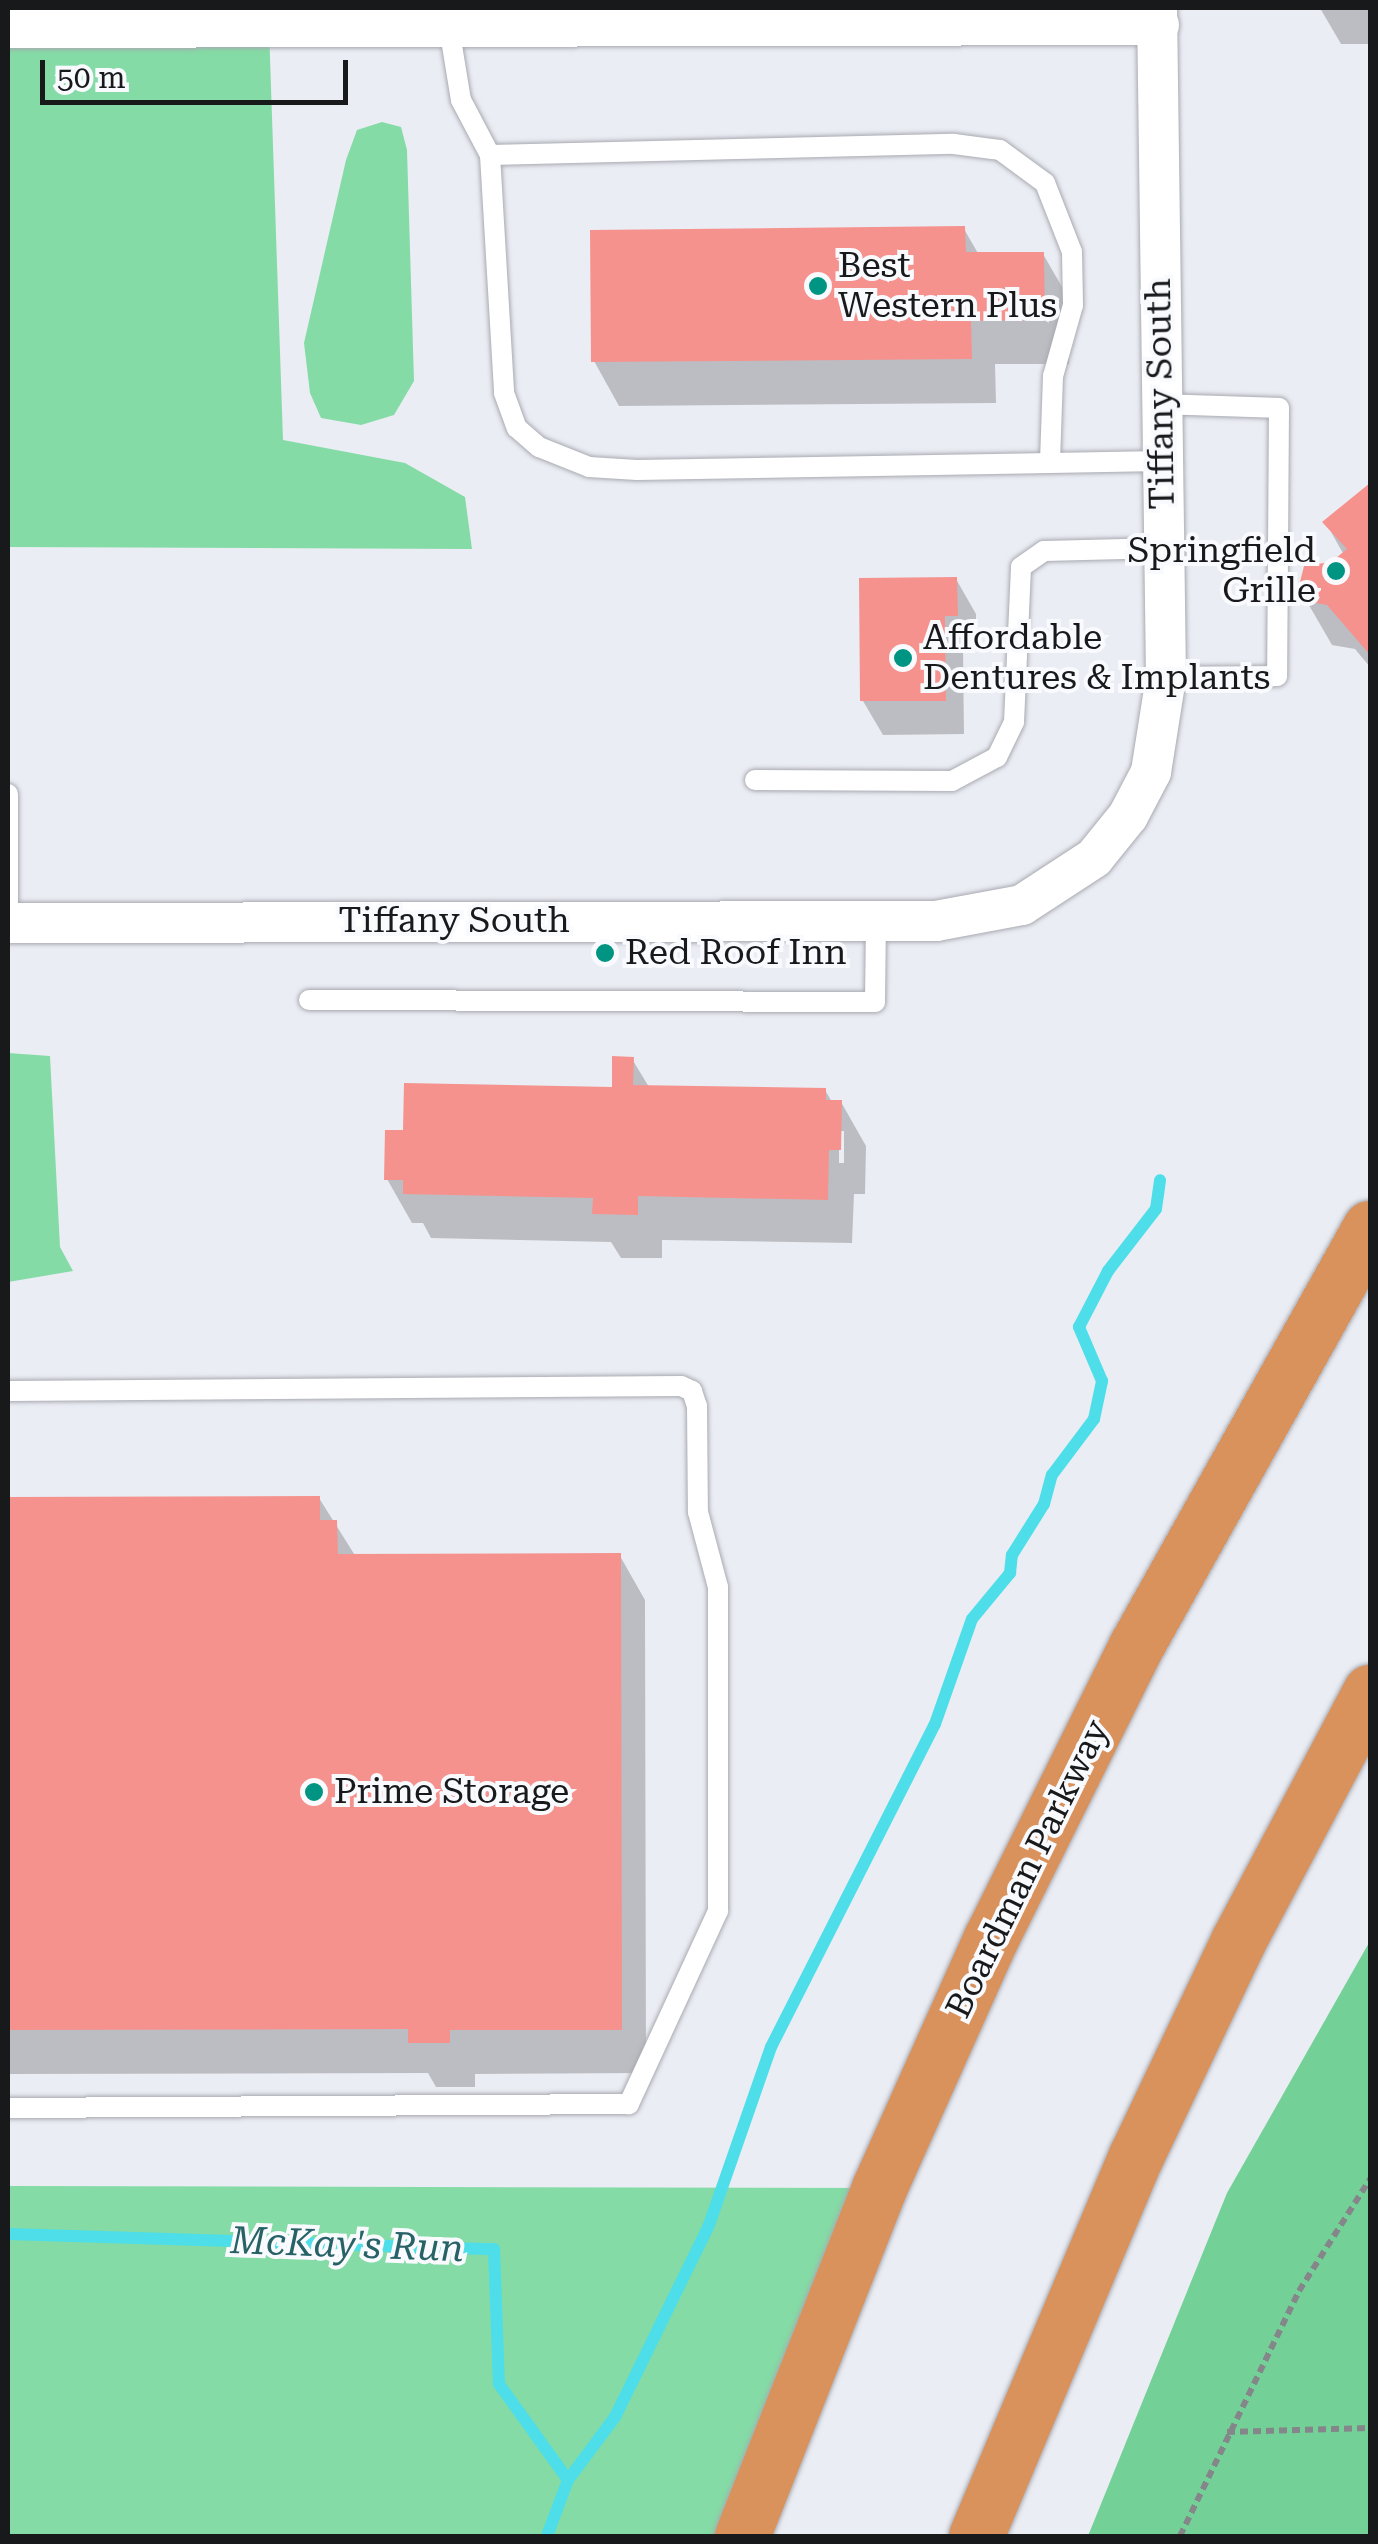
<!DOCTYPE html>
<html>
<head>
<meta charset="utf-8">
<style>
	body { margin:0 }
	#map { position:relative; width:1378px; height:2544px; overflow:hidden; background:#ebedf4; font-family:"Roboto Serif",serif }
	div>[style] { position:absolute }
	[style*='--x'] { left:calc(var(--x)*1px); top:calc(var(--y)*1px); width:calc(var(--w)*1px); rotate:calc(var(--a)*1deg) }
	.green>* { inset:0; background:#84dba5 }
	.forest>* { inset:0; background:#73d097 }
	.shadow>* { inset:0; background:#0003 }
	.stream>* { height:12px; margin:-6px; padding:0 6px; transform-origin:6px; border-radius:6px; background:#4ddee9 }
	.building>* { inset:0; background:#f5928d }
	.path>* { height:6px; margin-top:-3px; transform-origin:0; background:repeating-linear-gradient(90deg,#84868a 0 8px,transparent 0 13px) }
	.roads { filter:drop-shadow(0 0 2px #a8aab1) drop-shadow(0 0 2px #a8aab1) }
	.service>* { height:20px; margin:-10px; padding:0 10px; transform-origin:10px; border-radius:10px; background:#fff }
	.minor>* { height:40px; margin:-20px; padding:0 20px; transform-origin:20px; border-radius:20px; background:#fff }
	.motorway>* { height:55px; margin:-27.5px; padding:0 27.5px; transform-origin:27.5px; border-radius:27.5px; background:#da925c }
	.dots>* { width:28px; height:28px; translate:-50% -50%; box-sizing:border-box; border:5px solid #f9fafe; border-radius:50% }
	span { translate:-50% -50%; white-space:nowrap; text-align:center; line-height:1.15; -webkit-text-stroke:8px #f9fafe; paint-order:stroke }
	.poi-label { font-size:35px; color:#18191b }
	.left { translate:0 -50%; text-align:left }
	.right { translate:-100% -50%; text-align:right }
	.street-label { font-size:35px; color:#18191b }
	.water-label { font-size:38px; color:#276266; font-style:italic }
	.frame { position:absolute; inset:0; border:10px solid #18191b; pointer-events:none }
	.scale { position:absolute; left:40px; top:60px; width:308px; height:45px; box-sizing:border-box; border:5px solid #18191b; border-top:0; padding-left:12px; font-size:30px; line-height:35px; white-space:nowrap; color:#18191b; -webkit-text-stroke:8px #f9fafe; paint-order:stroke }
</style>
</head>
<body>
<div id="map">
	<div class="green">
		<div style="clip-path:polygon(8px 8px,510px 8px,269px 28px,283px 440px,405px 463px,465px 497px,472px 549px,8px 547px)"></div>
		<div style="clip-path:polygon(382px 122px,401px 127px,407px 150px,414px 381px,394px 415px,361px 425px,321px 418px,310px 393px,304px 343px,346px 160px,357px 130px)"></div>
		<div style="clip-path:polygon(8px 1053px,50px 1056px,60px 1247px,73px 1271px,8px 1282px)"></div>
		<div style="clip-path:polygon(8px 2186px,879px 2188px,742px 2536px,8px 2536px)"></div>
	</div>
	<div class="forest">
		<div style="clip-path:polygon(1370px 1941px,1370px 2536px,1088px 2536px,1227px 2193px)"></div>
	</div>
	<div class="shadow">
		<div style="clip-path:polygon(1320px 8px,1370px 8px,1370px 44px,1341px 44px)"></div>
		<div style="clip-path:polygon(964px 229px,979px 255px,1043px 254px,1069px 299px,1069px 364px,995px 364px,996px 403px,619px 406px,594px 361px)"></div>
		<div style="clip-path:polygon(1370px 486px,1370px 667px,1355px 649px,1332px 645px,1306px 600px,1344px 555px,1326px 523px)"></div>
		<div style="clip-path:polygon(956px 579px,976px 614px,976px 649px,963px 649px,964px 734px,883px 735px,863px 701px)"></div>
		<div style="clip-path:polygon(evenodd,632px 1059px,649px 1087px,825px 1090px,832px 1102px,841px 1102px,866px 1146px,865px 1194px,854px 1194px,852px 1243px,662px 1240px,662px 1258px,621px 1258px,611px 1242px,431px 1238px,423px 1223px,412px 1223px,387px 1179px,614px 1090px,632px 1059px,839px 1131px,844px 1131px,844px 1163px,839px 1163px,839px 1131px)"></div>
		<div style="clip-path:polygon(319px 1498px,356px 1557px,620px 1556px,645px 1600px,646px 2073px,475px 2074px,475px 2087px,436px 2087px,428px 2073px,8px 2074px,8px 1500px)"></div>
	</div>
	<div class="stream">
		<div style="--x:8;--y:2234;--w:486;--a:1.8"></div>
		<div style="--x:494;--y:2249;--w:135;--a:87.9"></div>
		<div style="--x:499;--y:2384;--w:118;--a:54.3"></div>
		<div style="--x:568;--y:2480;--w:60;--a:110.6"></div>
		<div style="--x:568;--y:2480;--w:79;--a:-53.3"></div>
		<div style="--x:615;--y:2417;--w:214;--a:-63.9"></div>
		<div style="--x:709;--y:2225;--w:188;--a:-70.8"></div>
		<div style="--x:771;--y:2047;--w:362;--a:-63.1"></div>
		<div style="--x:935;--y:1724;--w:111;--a:-70.6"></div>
		<div style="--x:972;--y:1619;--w:60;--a:-50.4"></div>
		<div style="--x:1010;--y:1573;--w:18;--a:-84"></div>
		<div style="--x:1012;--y:1555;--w:60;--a:-57.9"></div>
		<div style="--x:1044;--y:1504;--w:30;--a:-75"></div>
		<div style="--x:1052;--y:1475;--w:70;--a:-53.1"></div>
		<div style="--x:1094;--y:1419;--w:39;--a:-78"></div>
		<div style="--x:1102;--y:1381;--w:59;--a:-113.1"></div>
		<div style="--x:1079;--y:1327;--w:63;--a:-62.6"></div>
		<div style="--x:1108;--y:1271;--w:78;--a:-52.3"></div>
		<div style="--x:1156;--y:1209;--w:29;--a:-82"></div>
	</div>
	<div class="building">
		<div style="clip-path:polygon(965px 226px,966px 252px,1044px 252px,1045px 320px,971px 321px,972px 359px,591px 362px,590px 230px)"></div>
		<div style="clip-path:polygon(1370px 483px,1370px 655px,1327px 605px,1304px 601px,1299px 586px,1304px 566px,1331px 562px,1347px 549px,1322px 522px)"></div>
		<div style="clip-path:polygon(957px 577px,958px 616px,945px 616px,946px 701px,860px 701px,859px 578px)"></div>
		<div style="clip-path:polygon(612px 1056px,634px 1057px,633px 1085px,826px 1088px,826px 1100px,842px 1100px,841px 1150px,829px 1150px,828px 1200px,638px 1196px,638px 1215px,592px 1214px,593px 1198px,403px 1194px,403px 1180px,384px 1180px,385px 1130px,403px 1130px,404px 1083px,612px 1087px)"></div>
		<div style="clip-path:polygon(320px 1496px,320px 1520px,337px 1520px,338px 1554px,621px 1553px,622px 2030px,450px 2030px,450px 2043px,408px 2043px,408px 2029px,8px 2030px,8px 1497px)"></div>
	</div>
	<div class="path">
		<div style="--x:1227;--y:2432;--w:143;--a:-1.6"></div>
		<div style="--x:1180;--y:2536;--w:272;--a:-64.1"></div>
		<div style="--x:1299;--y:2291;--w:133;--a:-57.6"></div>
	</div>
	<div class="roads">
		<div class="service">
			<div style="--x:449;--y:27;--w:74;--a:80.7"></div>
			<div style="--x:461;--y:100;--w:62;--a:62.2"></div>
			<div style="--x:490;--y:155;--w:238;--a:86.6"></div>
			<div style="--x:504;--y:393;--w:37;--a:70"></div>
			<div style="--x:517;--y:428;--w:29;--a:41"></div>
			<div style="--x:539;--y:447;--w:54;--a:21.8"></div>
			<div style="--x:589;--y:467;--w:48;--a:3.6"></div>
			<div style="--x:637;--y:470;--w:525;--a:-0.98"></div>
			<div style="--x:490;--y:155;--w:464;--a:-1.4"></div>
			<div style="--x:954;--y:144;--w:46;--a:7.4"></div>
			<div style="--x:1000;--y:150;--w:56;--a:36.3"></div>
			<div style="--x:1045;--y:183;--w:74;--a:68.6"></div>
			<div style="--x:1072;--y:252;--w:53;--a:88.9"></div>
			<div style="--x:1073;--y:305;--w:74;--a:105.7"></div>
			<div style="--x:1053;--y:376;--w:87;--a:92"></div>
			<div style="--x:1161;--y:404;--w:118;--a:1.9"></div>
			<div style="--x:1279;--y:408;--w:268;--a:90.4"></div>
			<div style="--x:1277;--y:676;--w:111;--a:179.5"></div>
			<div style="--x:755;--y:780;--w:197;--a:0.3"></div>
			<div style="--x:952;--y:781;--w:51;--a:-28.1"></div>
			<div style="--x:997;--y:757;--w:39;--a:-64"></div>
			<div style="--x:1014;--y:722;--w:155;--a:-87.4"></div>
			<div style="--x:1021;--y:567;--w:28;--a:-35"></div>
			<div style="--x:1044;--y:551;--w:120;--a:-1.4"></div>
			<div style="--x:8;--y:794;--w:35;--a:90"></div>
			<div style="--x:8;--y:829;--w:73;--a:90"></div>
			<div style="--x:309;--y:1000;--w:566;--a:0.2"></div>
			<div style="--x:875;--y:1002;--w:83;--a:-89.3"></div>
			<div style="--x:8;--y:1391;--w:673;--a:-0.43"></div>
			<div style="--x:681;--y:1386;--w:12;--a:24"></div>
			<div style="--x:692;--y:1391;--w:16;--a:72"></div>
			<div style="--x:697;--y:1406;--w:106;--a:89.5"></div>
			<div style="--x:698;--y:1512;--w:78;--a:75.1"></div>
			<div style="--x:718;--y:1587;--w:324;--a:90"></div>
			<div style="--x:718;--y:1911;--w:213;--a:114.8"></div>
			<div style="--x:629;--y:2104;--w:621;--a:179.63"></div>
		</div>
		<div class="minor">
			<div style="--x:8;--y:28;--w:1151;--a:-0.15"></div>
			<div style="--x:8;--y:923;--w:928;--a:-0.12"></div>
			<div style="--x:936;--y:921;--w:87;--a:-10.5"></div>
			<div style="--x:1022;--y:905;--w:86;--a:-33.1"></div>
			<div style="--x:1094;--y:858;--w:54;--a:-51"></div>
			<div style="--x:1128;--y:816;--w:50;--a:-62.4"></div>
			<div style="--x:1151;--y:772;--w:96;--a:-81"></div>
			<div style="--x:1166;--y:677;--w:669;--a:-90.77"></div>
		</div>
		<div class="motorway">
			<div style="--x:742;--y:2536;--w:374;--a:-68.5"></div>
			<div style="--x:879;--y:2188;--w:274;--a:-65.9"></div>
			<div style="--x:991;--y:1938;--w:326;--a:-63.6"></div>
			<div style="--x:1136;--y:1646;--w:479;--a:-60.8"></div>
			<div style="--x:976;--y:2536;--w:412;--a:-67.2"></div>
			<div style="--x:1136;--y:2156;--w:238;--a:-64.6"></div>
			<div style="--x:1238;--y:1941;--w:282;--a:-62.1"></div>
		</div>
	</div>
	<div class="dots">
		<div style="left:818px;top:286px;background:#009483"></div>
		<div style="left:1336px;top:571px;background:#009483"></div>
		<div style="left:903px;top:658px;background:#009483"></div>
		<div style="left:605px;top:953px;background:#009483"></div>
		<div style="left:314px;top:1792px;background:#009483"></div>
	</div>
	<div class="poi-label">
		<span class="left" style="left:838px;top:286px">Best<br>Western Plus</span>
		<span class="right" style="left:1316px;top:571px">Springfield<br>Grille</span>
		<span class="left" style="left:923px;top:658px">Affordable<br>Dentures &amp; Implants</span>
		<span class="left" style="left:625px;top:953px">Red Roof Inn</span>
		<span class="left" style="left:334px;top:1792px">Prime Storage</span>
	</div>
	<div class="street-label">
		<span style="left:1161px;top:394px;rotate:-91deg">Tiffany South</span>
		<span style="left:454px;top:921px">Tiffany South</span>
		<span style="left:1028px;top:1869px;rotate:-64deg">Boardman Parkway</span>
	</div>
	<div class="water-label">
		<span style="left:347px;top:2245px;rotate:2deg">McKay's Run</span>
	</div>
	<div class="frame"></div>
	<div class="scale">50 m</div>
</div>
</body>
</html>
